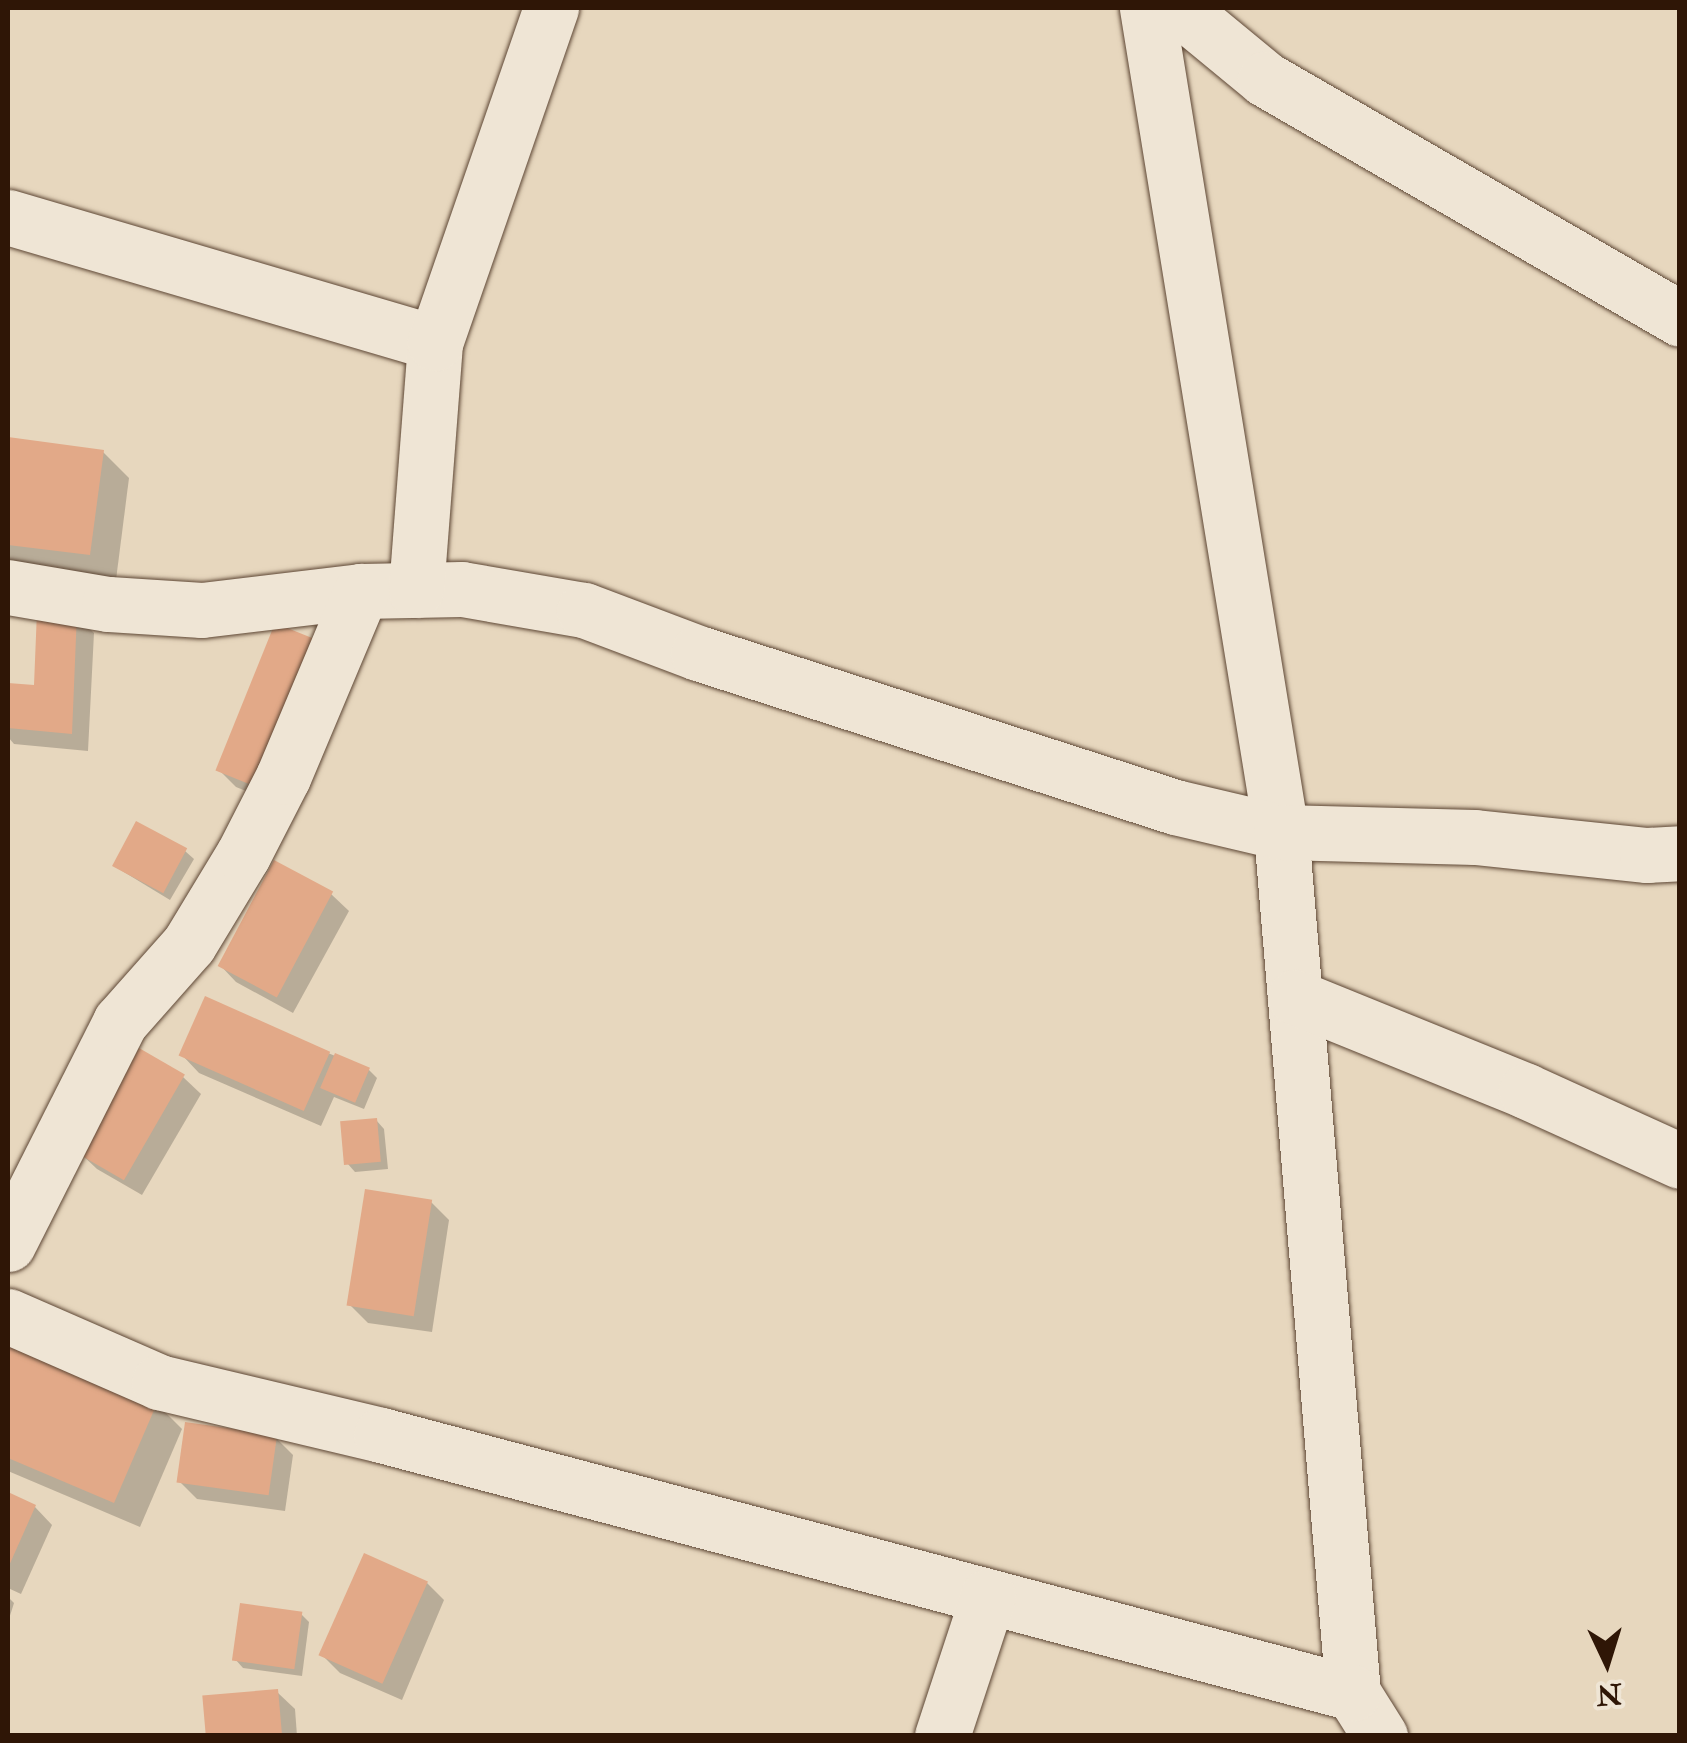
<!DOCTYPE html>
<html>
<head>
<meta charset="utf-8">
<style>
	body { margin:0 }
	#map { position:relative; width:1687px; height:1743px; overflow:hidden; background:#e7d7be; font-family:"IM FELL Double Pica",serif }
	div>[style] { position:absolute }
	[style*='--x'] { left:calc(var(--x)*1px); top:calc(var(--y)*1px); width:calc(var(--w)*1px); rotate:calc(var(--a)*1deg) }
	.shadow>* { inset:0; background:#0003 }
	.building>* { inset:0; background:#e2a988; transform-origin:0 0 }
	.roads { filter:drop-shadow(0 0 2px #5d4634) drop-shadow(0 0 2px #5d4634) }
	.minor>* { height:55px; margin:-27.5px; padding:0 27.5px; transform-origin:27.5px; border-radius:27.5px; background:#efe5d5 }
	span { translate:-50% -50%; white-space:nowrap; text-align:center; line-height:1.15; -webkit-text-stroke:8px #efe5d5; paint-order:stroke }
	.frame { position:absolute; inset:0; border:10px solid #2f1606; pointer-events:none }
	.north { position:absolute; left:1557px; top:1613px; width:100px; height:100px; -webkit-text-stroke:8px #efe5d5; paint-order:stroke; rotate:176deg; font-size:28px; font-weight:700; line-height:40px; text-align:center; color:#2f1606 }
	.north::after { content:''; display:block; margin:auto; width:35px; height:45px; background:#2f1606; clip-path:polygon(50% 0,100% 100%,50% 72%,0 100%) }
</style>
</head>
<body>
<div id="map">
	<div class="shadow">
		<div style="clip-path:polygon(8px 440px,103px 452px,129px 478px,116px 580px,8px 566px)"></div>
		<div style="clip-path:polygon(76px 615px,94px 633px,88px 751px,14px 744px,8px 737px,8px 685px,37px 687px)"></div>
		<div style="clip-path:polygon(277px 626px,276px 803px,236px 787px,218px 769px)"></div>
		<div style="clip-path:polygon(185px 851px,194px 859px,170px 900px,114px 866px)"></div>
		<div style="clip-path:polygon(331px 894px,349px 911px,293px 1013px,236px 982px,219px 964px)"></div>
		<div style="clip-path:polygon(328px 1053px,369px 1070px,377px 1078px,364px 1109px,334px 1097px,321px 1126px,199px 1073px,182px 1055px)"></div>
		<div style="clip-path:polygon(183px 1077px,201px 1094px,142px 1195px,97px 1169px,79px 1152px)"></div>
		<div style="clip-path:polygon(376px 1120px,384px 1129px,388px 1169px,355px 1172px,347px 1163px)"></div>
		<div style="clip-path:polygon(431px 1202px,449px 1220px,432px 1332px,368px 1323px,350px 1305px)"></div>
		<div style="clip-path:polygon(8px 1340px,156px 1403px,182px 1429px,140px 1527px,8px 1471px)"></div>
		<div style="clip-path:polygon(275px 1437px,293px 1455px,285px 1511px,197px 1499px,179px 1481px)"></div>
		<div style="clip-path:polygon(8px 1495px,35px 1507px,52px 1525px,21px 1594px,8px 1588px)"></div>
		<div style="clip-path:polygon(427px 1583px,444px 1600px,402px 1700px,340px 1673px,322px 1655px)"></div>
		<div style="clip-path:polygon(8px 1597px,14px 1603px,8px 1622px)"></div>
		<div style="clip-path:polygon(301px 1614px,309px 1622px,302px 1676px,243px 1668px,235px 1659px)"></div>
		<div style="clip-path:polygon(277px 1692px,295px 1709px,297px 1736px,208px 1736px)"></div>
	</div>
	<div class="building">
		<div style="clip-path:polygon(8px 437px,104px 450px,90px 555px,8px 545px)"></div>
		<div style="clip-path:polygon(37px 611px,77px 613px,72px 734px,8px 728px,8px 683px,34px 685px)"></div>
		<div style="left:275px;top:623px;width:46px;height:159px;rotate:22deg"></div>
		<div style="left:136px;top:821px;width:58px;height:51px;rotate:28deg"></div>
		<div style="left:274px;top:860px;width:67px;height:120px;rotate:28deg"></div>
		<div style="left:205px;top:996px;width:137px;height:65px;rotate:24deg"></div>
		<div style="left:139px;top:1048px;width:53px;height:122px;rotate:30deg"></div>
		<div style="left:335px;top:1053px;width:38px;height:38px;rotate:23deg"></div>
		<div style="left:377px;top:1118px;width:44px;height:37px;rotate:85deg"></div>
		<div style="left:365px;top:1189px;width:68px;height:118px;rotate:9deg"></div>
		<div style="clip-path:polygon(8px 1338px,158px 1401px,114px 1503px,8px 1458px)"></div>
		<div style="left:185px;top:1422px;width:93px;height:61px;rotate:8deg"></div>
		<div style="clip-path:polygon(8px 1492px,36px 1505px,8px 1568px)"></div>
		<div style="left:364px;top:1553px;width:70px;height:112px;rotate:24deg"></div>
		<div style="left:240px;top:1603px;width:63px;height:58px;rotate:8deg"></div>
		<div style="left:278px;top:1689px;width:47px;height:76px;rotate:85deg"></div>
	</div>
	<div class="roads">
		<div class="minor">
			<div style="--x:1147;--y:8;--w:835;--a:80.76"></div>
			<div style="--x:1281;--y:832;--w:864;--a:85.22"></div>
			<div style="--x:1353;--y:1693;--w:51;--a:57.9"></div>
			<div style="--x:1179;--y:8;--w:112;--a:39.5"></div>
			<div style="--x:1265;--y:79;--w:479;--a:30"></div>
			<div style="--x:8;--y:217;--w:445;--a:16.4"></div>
			<div style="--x:8;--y:587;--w:102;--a:9.6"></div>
			<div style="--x:109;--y:604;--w:93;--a:3.7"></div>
			<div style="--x:202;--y:610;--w:160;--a:-6.8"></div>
			<div style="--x:361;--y:591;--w:101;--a:-1.1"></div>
			<div style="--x:462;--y:589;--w:124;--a:9.8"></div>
			<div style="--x:584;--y:610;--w:122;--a:20.7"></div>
			<div style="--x:698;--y:653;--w:501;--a:17.89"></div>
			<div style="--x:1175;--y:807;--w:109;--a:13.3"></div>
			<div style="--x:1281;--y:832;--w:194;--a:1.5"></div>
			<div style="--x:1475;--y:837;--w:173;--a:6"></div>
			<div style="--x:1647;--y:855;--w:33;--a:-3"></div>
			<div style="--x:416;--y:590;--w:248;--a:-85.6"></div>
			<div style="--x:435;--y:343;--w:355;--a:-70.9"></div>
			<div style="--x:1295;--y:997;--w:249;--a:22.1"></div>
			<div style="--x:1526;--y:1091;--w:169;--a:24.4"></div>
			<div style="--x:8;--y:1244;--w:249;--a:-63.2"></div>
			<div style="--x:120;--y:1022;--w:104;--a:-48.5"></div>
			<div style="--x:189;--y:944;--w:104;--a:-58.8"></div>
			<div style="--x:243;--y:855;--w:88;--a:-62.9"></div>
			<div style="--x:283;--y:777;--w:202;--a:-67.2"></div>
			<div style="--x:8;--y:1316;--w:165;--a:23.6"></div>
			<div style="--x:159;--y:1382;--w:228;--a:13.4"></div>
			<div style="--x:381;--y:1435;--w:1006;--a:14.87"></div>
			<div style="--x:942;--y:1736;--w:147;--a:-71.8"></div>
		</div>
	</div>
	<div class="frame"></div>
	<div class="north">N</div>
</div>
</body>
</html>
